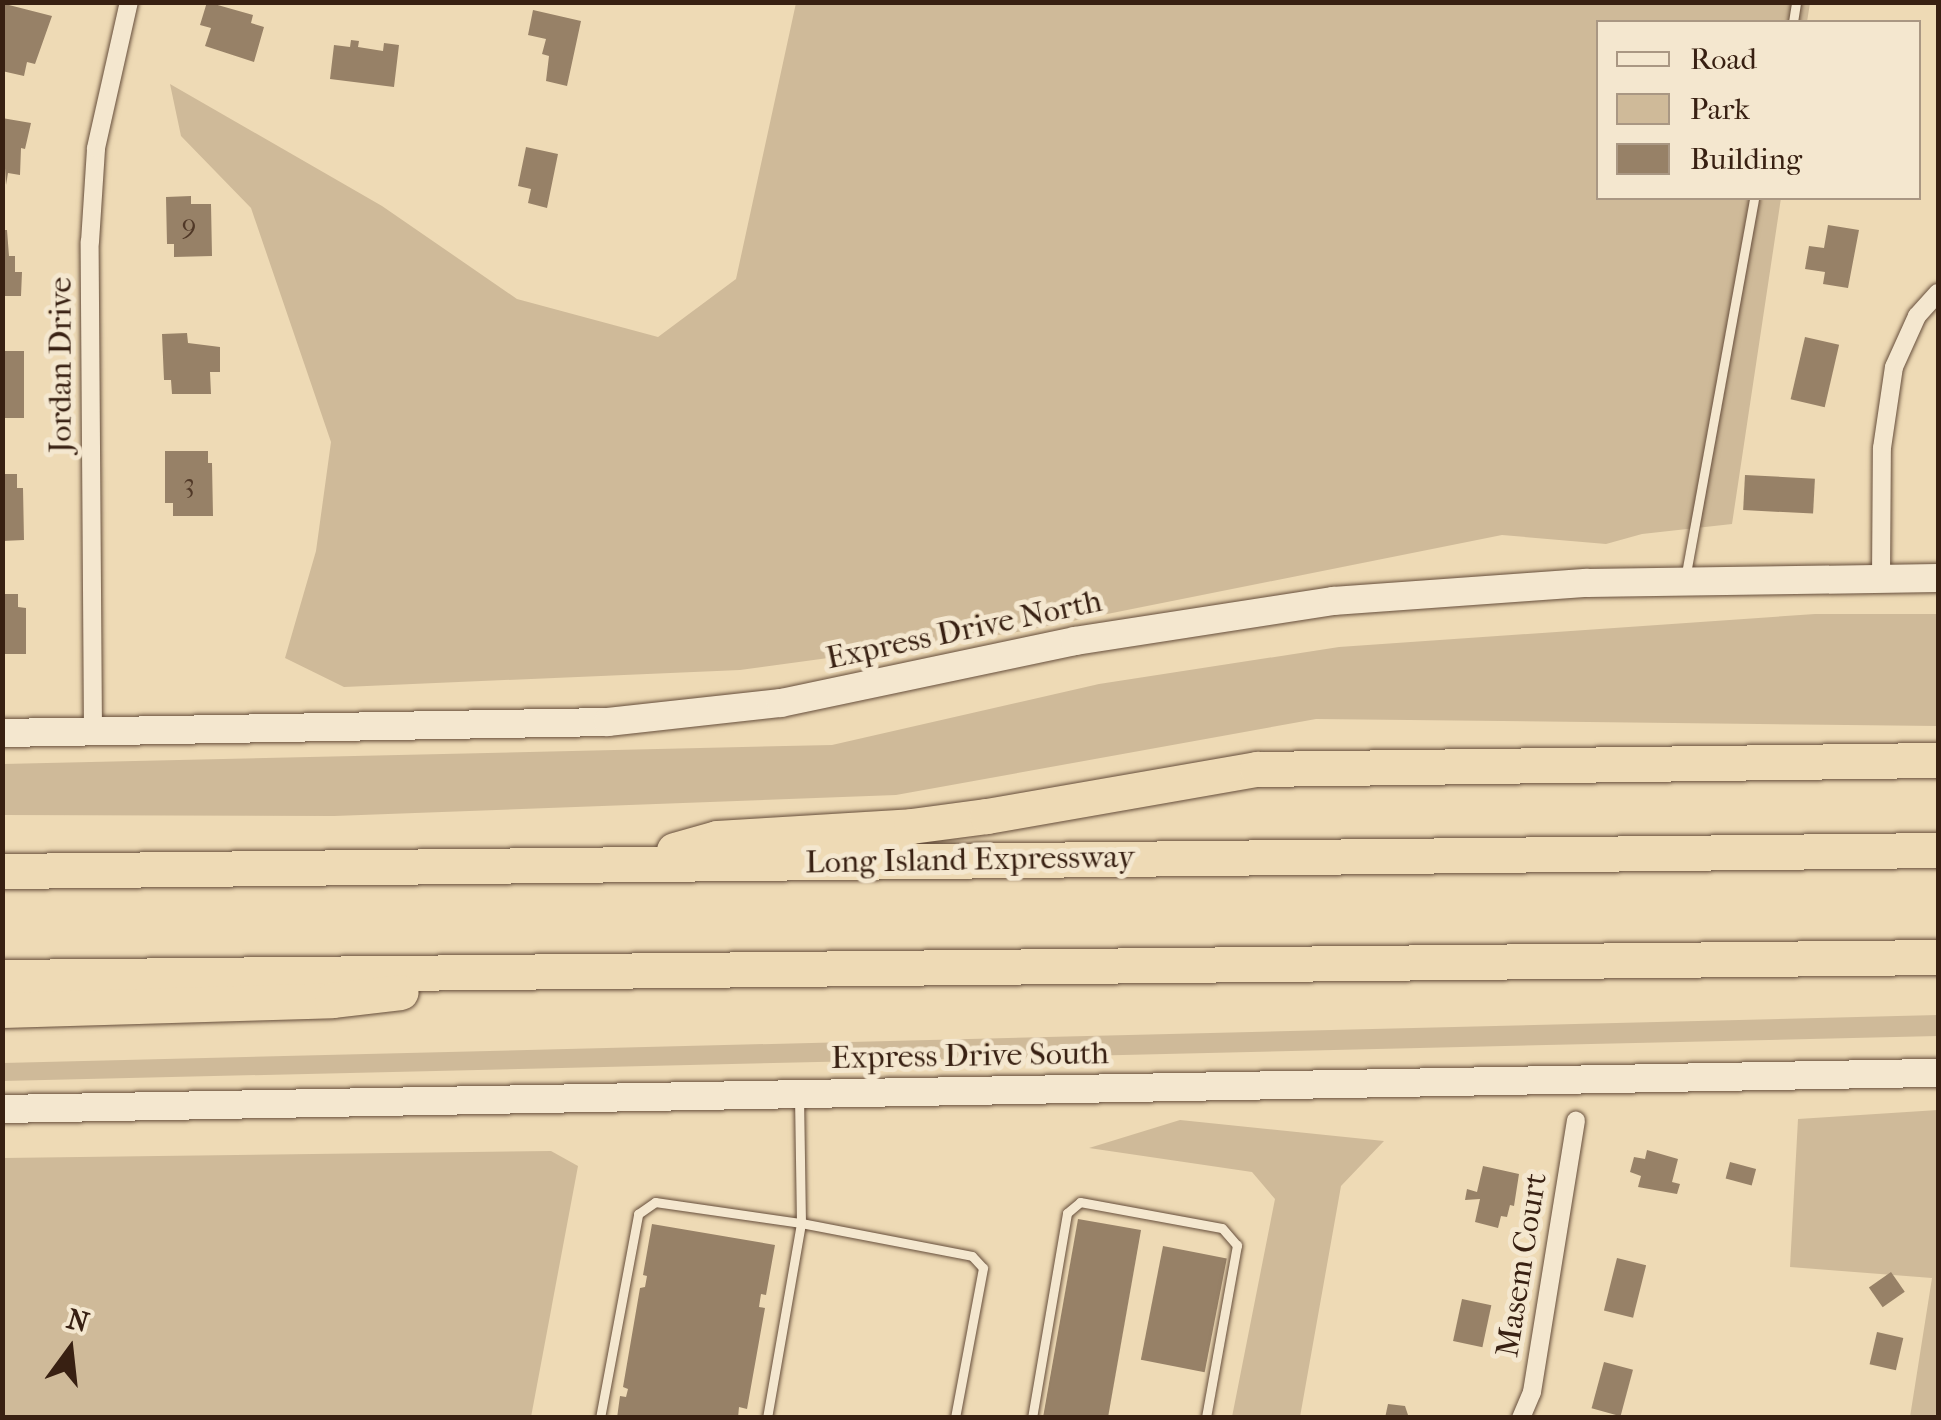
<!DOCTYPE html>
<html>
<head>
<meta charset="utf-8">
<style>
	body { margin:0 }
	#map { position:relative; width:1941px; height:1420px; overflow:hidden; background:#eedab5; font-family:"IM FELL French Canon",serif }
	div>[style] { position:absolute }
	[style*='--x'] { left:calc(var(--x)*1px); top:calc(var(--y)*1px); width:calc(var(--w)*1px); rotate:calc(var(--a)*1deg) }
	.green>* { inset:0; background:#cfba99 }
	.building>* { inset:0; background:#978167; transform-origin:0 0 }
	.roads { filter:drop-shadow(0 0 2px #664e3b) drop-shadow(0 0 2px #664e3b) }
	.service>* { height:9px; margin:-4.5px; padding:0 4.5px; transform-origin:4.5px; border-radius:4.5px; background:#f4e7cf }
	.minor>* { height:18px; margin:-9px; padding:0 9px; transform-origin:9px; border-radius:9px; background:#f4e7cf }
	.secondary>* { height:28px; margin:-14px; padding:0 14px; transform-origin:14px; border-radius:14px; background:#f4e7cf }
	.motorway>* { height:35px; margin:-17.5px; padding:0 17.5px; transform-origin:17.5px; border-radius:17.5px; background:#eedab5 }
	span { translate:-50% -50%; white-space:nowrap; text-align:center; line-height:1.15; -webkit-text-stroke:10px #f4e7cf; paint-order:stroke }
	.number-label { font-size:28px; color:#503827 }
	.number-label span { -webkit-text-stroke-width:0 }
	.street-label { font-size:32px; color:#382012 }
	.frame { position:absolute; inset:0; border:5px solid #382012; pointer-events:none }
	.legend { position:absolute; left:1596px; top:20px; width:325px; height:180px; box-sizing:border-box; background:#f4e7cf; border:2px solid #a99783; margin:0; padding:12px 18px; list-style:none; font-size:30px; color:#382012 }
	.legend li { display:flex; align-items:center; gap:20px; height:50px }
	.legend b { width:50px; border:2px solid #a99783 }
	.north { position:absolute; left:20px; top:1300px; width:100px; height:100px; -webkit-text-stroke:8px #f4e7cf; paint-order:stroke; rotate:15deg; font-size:28px; font-weight:700; line-height:40px; text-align:center; color:#382012 }
	.north::after { content:''; display:block; margin:auto; width:35px; height:45px; background:#382012; clip-path:polygon(50% 0,100% 100%,50% 72%,0 100%) }
</style>
</head>
<body>
<div id="map">
	<div class="green">
		<div style="clip-path:polygon(796px 3px,1810px 3px,1807px 22px,1598px 22px,1598px 198px,1781px 198px,1732px 524px,1642px 534px,1606px 544px,1502px 535px,1012px 633px,740px 670px,344px 687px,285px 658px,316px 551px,331px 442px,251px 208px,181px 136px,170px 84px,382px 206px,517px 299px,658px 337px,736px 279px)"></div>
		<div style="clip-path:polygon(1815px 614px,1938px 614px,1938px 726px,1316px 719px,896px 795px,334px 816px,3px 815px,3px 764px,832px 745px,1099px 684px,1339px 647px)"></div>
		<div style="clip-path:polygon(1938px 1015px,1938px 1036px,2px 1081px,3px 1063px)"></div>
		<div style="clip-path:polygon(1938px 1110px,1938px 1417px,1910px 1417px,1932px 1278px,1790px 1267px,1798px 1119px)"></div>
		<div style="clip-path:polygon(1180px 1120px,1384px 1141px,1341px 1186px,1300px 1417px,1232px 1417px,1275px 1199px,1252px 1172px,1089px 1148px)"></div>
		<div style="clip-path:polygon(551px 1151px,578px 1166px,531px 1417px,3px 1417px,3px 1158px)"></div>
	</div>
	<div class="building">
		<div style="clip-path:polygon(207px 2px,253px 15px,251px 23px,264px 27px,254px 62px,205px 46px,211px 28px,200px 25px)"></div>
		<div style="clip-path:polygon(5px 4px,52px 16px,35px 64px,27px 62px,24px 76px,2px 71px)"></div>
		<div style="clip-path:polygon(533px 10px,581px 21px,567px 86px,546px 81px,549px 56px,542px 54px,546px 39px,528px 35px)"></div>
		<div style="clip-path:polygon(351px 40px,359px 41px,358px 47px,383px 51px,384px 43px,399px 45px,394px 87px,330px 79px,334px 45px,350px 47px)"></div>
		<div style="clip-path:polygon(2px 118px,31px 123px,25px 149px,21px 148px,20px 175px,8px 173px,6px 185px)"></div>
		<div style="clip-path:polygon(526px 147px,558px 154px,547px 208px,528px 203px,531px 189px,518px 186px)"></div>
		<div style="clip-path:polygon(191px 196px,191px 204px,211px 204px,212px 256px,174px 257px,174px 244px,167px 244px,166px 197px)"></div>
		<div style="clip-path:polygon(1828px 225px,1859px 230px,1848px 288px,1823px 284px,1825px 272px,1805px 269px,1809px 246px,1824px 248px)"></div>
		<div style="clip-path:polygon(2px 230px,7px 230px,9px 256px,15px 256px,15px 272px,22px 272px,21px 296px,2px 296px)"></div>
		<div style="clip-path:polygon(187px 333px,188px 343px,220px 347px,220px 372px,210px 372px,211px 394px,172px 394px,171px 380px,164px 380px,162px 334px)"></div>
		<div style="left:1805px;top:337px;width:35px;height:64px;rotate:13deg"></div>
		<div style="left:2px;top:351px;width:22px;height:67px"></div>
		<div style="clip-path:polygon(165px 451px,208px 451px,208px 463px,212px 463px,213px 516px,173px 516px,173px 503px,165px 503px)"></div>
		<div style="clip-path:polygon(2px 474px,17px 474px,17px 488px,23px 488px,24px 540px,2px 541px)"></div>
		<div style="left:1745px;top:475px;width:70px;height:35px;rotate:3deg"></div>
		<div style="clip-path:polygon(2px 594px,18px 594px,18px 607px,26px 608px,26px 654px,2px 654px)"></div>
		<div style="clip-path:polygon(1647px 1150px,1678px 1159px,1672px 1182px,1680px 1184px,1677px 1194px,1638px 1187px,1641px 1176px,1630px 1172px,1634px 1157px,1645px 1159px)"></div>
		<div style="left:1730px;top:1162px;width:27px;height:17px;rotate:15deg"></div>
		<div style="clip-path:polygon(1483px 1166px,1519px 1174px,1514px 1206px,1510px 1205px,1507px 1217px,1501px 1216px,1498px 1228px,1475px 1222px,1480px 1199px,1465px 1200px,1467px 1189px,1477px 1192px)"></div>
		<div style="left:1078px;top:1219px;width:64px;height:202px;rotate:10deg"></div>
		<div style="clip-path:polygon(652px 1224px,775px 1245px,766px 1295px,761px 1294px,759px 1307px,765px 1308px,747px 1409px,739px 1407px,738px 1418px,617px 1418px,620px 1396px,626px 1397px,628px 1389px,623px 1387px,640px 1288px,645px 1287px,647px 1276px,643px 1275px)"></div>
		<div style="left:1163px;top:1246px;width:65px;height:116px;rotate:11deg"></div>
		<div style="left:1617px;top:1258px;width:30px;height:54px;rotate:14deg"></div>
		<div style="left:1891px;top:1272px;width:24px;height:27px;rotate:55deg"></div>
		<div style="left:1462px;top:1299px;width:30px;height:43px;rotate:12deg"></div>
		<div style="left:1877px;top:1332px;width:27px;height:33px;rotate:13deg"></div>
		<div style="left:1604px;top:1362px;width:30px;height:48px;rotate:15deg"></div>
		<div style="clip-path:polygon(1388px 1404px,1405px 1406px,1409px 1418px,1385px 1418px)"></div>
	</div>
	<div class="roads">
		<div class="service">
			<div style="--x:1793;--y:22;--w:20;--a:-81"></div>
			<div style="--x:1685;--y:579;--w:387;--a:-79.7"></div>
			<div style="--x:600;--y:1418;--w:208;--a:-79.4"></div>
			<div style="--x:638;--y:1214;--w:21;--a:-35"></div>
			<div style="--x:655;--y:1202;--w:148;--a:8.2"></div>
			<div style="--x:801;--y:1223;--w:174;--a:10.9"></div>
			<div style="--x:972;--y:1256;--w:16;--a:47"></div>
			<div style="--x:983;--y:1268;--w:153;--a:100.6"></div>
			<div style="--x:767;--y:1418;--w:198;--a:-80.1"></div>
			<div style="--x:801;--y:1223;--w:127;--a:-90.9"></div>
			<div style="--x:1032;--y:1418;--w:208;--a:-80.3"></div>
			<div style="--x:1067;--y:1213;--w:17;--a:-40"></div>
			<div style="--x:1080;--y:1202;--w:144;--a:10.4"></div>
			<div style="--x:1222;--y:1228;--w:23;--a:49"></div>
			<div style="--x:1237;--y:1245;--w:176;--a:100.2"></div>
		</div>
		<div class="minor">
			<div style="--x:1881;--y:578;--w:130;--a:-89.6"></div>
			<div style="--x:1882;--y:448;--w:82;--a:-81.6"></div>
			<div style="--x:1894;--y:367;--w:56;--a:-65.7"></div>
			<div style="--x:1917;--y:316;--w:31;--a:-48"></div>
			<div style="--x:93;--y:732;--w:490;--a:-90.4"></div>
			<div style="--x:90;--y:242;--w:94;--a:-86.3"></div>
			<div style="--x:96;--y:148;--w:150;--a:-77.3"></div>
			<div style="--x:1521;--y:1418;--w:28;--a:-67"></div>
			<div style="--x:1532;--y:1392;--w:275;--a:-80.8"></div>
		</div>
		<div class="secondary">
			<div style="--x:2;--y:733;--w:606;--a:-1.04"></div>
			<div style="--x:608;--y:722;--w:174;--a:-6.3"></div>
			<div style="--x:781;--y:703;--w:300;--a:-11.9"></div>
			<div style="--x:1075;--y:641;--w:261;--a:-8.8"></div>
			<div style="--x:1333;--y:601;--w:255;--a:-4.1"></div>
			<div style="--x:1587;--y:583;--w:351;--a:-0.8"></div>
			<div style="--x:2;--y:1109;--w:1936;--a:-1.07"></div>
		</div>
		<div class="motorway">
			<div style="--x:674;--y:850;--w:45;--a:-15.6"></div>
			<div style="--x:717;--y:838;--w:194;--a:-3.5"></div>
			<div style="--x:911;--y:826;--w:77;--a:-7.5"></div>
			<div style="--x:987;--y:816;--w:274;--a:-9.9"></div>
			<div style="--x:1257;--y:769;--w:681;--a:-0.76"></div>
			<div style="--x:2;--y:871;--w:1936;--a:-0.62"></div>
			<div style="--x:2;--y:977;--w:1936;--a:-0.59"></div>
			<div style="--x:2;--y:1010;--w:330;--a:-1.7"></div>
			<div style="--x:332;--y:1000;--w:69;--a:-6.6"></div>
		</div>
	</div>
	<div class="number-label">
		<span style="left:189px;top:224px">9</span>
		<span style="left:189px;top:483px">3</span>
	</div>
	<div class="street-label">
		<span style="left:61px;top:365px;rotate:-90deg">Jordan Drive</span>
		<span style="left:964px;top:630px;rotate:-12deg">Express Drive North</span>
		<span style="left:970px;top:860px;rotate:-1deg">Long Island Expressway</span>
		<span style="left:970px;top:1056px;rotate:-1deg">Express Drive South</span>
		<span style="left:1522px;top:1265px;rotate:-81deg">Masem Court</span>
	</div>
	<div class="frame"></div>
	<ul class="legend">
	<li><b style="height:12px;background:#f4e7cf"></b>Road</li>
	<li><b style="height:28px;background:#cfba99"></b>Park</li>
	<li><b style="height:28px;background:#978167"></b>Building</li>
	</ul>
	<div class="north">N</div>
</div>
</body>
</html>
